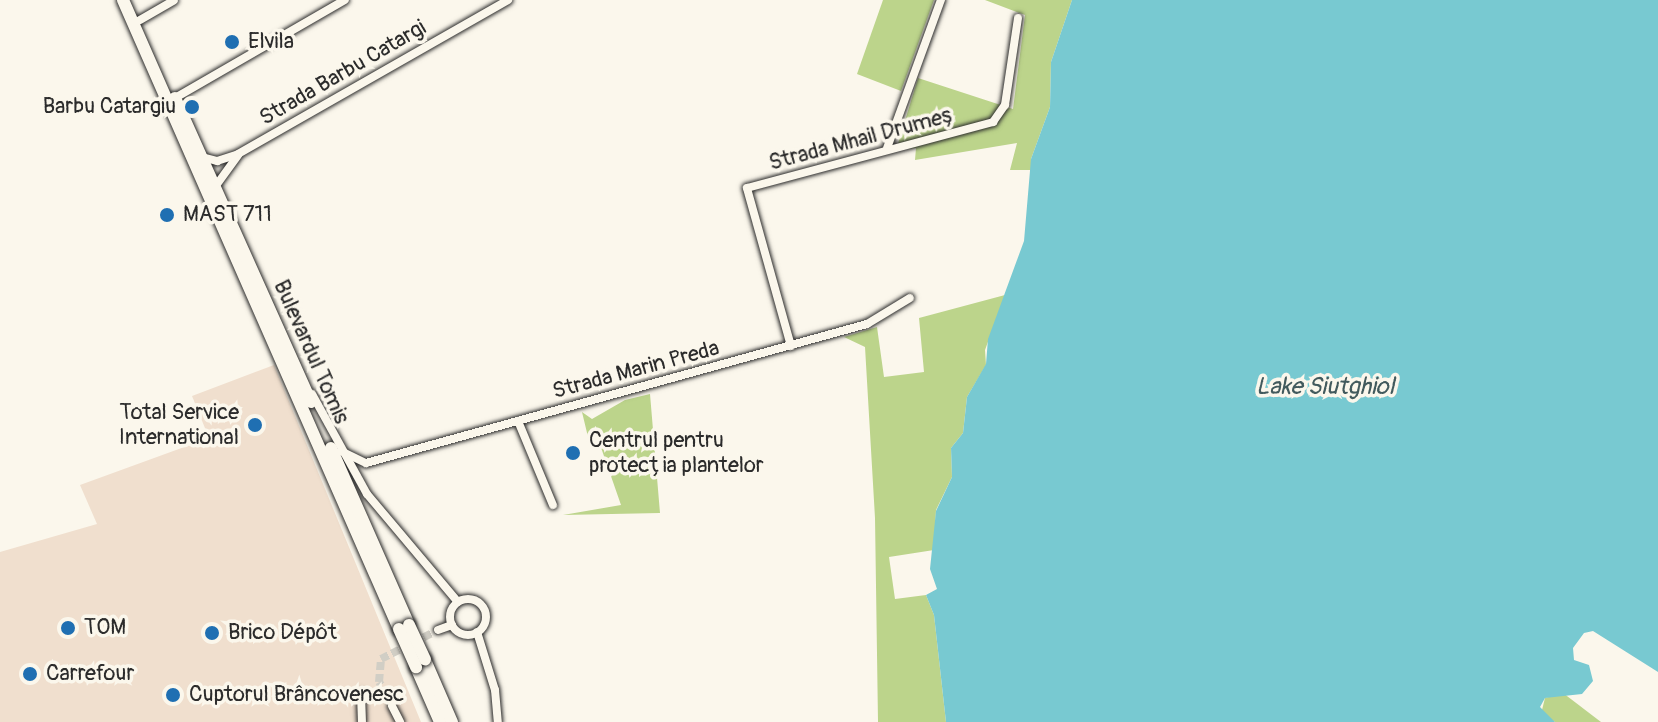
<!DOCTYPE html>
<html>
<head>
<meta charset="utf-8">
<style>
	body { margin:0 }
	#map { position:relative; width:1658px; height:722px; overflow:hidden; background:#fbf7ec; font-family:Pangolin,sans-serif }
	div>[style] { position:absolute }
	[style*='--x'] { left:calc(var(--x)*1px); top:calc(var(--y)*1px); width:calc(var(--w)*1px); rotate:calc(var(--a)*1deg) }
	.built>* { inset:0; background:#f0dfce }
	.green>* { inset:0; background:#bcd48b }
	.water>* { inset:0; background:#78c9d1 }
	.street-tunnel>* { height:8px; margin-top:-4px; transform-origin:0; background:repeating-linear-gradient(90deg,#d1cec5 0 8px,transparent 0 12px) }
	.roads { filter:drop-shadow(0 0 2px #2b2b2b) drop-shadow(0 0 2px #2b2b2b) }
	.street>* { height:8px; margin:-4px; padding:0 4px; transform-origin:4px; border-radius:4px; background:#fbf7ec }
	.street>.ring { margin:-4px; padding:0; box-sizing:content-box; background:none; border:8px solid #fbf7ec; border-radius:50% }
	.primary>* { height:12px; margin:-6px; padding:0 6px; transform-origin:6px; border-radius:6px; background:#fbf7ec }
	.bridges { filter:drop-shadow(0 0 2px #2b2b2b) drop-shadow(0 0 2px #2b2b2b) }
	.primary-bridge>* { height:12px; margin:-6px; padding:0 6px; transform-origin:6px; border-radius:6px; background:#fbf7ec }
	.dots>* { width:22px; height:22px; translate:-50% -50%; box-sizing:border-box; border:4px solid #fbf7ec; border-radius:50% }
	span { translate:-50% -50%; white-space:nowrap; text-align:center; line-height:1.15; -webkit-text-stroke:7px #fbf7ec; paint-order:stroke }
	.poi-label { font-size:22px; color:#2b2b2b }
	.left { translate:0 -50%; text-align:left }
	.right { translate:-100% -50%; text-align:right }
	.street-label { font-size:22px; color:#2b2b2b }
	.water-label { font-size:24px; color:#425a5d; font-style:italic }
</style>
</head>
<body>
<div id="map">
	<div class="built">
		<div style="clip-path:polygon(274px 365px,421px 722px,0 722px,0 552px,97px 524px,80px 485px,209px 438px,192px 396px)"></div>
	</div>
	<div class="green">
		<div style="clip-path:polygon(883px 0,934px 0,901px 91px,857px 74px)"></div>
		<div style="clip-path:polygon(985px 0,1072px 0,1051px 62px,1050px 107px,1031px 159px,1034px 170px,1010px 170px,1017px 143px,915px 160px,916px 148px,896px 150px,918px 78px,1013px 109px,1025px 15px)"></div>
		<div style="clip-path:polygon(1005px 295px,985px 350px,986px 365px,967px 397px,963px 433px,951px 448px,952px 477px,936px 510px,934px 550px,889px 557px,895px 599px,926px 595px,934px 615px,946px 722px,878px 722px,875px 518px,865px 347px,844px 337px,877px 327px,884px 377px,924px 372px,919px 318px)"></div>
		<div style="clip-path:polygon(650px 394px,660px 513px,563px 515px,621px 505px,597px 436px,588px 437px,582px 412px,592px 419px,625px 400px)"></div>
		<div style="clip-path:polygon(1563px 693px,1601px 722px,1555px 722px,1541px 714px,1545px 698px)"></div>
	</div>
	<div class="water">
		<div style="clip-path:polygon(1072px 0,1658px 0,1658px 672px,1593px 631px,1584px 633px,1573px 648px,1574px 660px,1589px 665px,1593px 681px,1582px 694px,1545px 698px,1540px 707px,1555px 722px,946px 722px,934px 615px,926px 595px,937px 589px,930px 569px,936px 511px,952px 477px,951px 448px,963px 433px,967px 397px,986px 364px,988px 339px,1024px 241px,1031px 159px,1050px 107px,1051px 62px)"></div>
	</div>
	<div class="street-tunnel">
		<div style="--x:392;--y:706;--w:27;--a:-118"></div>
		<div style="--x:379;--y:682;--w:23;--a:-85"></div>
		<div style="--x:381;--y:659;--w:64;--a:-27"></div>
	</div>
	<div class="roads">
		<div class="street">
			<div style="--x:140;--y:20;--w:39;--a:-30"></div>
			<div style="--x:175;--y:98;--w:196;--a:-30"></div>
			<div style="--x:887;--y:148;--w:158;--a:-70"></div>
			<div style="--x:202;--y:157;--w:16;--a:15"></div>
			<div style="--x:217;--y:161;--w:22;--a:-18"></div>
			<div style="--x:238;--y:154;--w:311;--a:-29.7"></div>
			<div style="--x:215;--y:187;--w:39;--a:-54"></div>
			<div style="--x:791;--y:346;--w:164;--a:-105.6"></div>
			<div style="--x:747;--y:188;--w:255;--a:-15"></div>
			<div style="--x:993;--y:122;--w:21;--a:-55"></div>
			<div style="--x:1005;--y:105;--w:88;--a:-81.5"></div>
			<div style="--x:312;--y:394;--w:114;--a:61.2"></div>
			<div style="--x:367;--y:494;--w:141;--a:49.9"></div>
			<div style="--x:518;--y:421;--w:91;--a:67.4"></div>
			<div style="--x:341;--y:451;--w:28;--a:26"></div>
			<div style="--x:366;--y:463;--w:520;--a:-15.51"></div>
			<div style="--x:867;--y:324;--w:50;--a:-31.2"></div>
			<div class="ring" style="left:450px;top:599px;width:28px;height:28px"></div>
			<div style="--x:438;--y:630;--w:15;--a:-20"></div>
			<div style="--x:477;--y:632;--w:61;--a:72.8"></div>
			<div style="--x:495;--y:690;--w:32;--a:85"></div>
			<div style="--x:361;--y:694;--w:28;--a:88"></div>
			<div style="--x:392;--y:706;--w:18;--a:63"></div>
		</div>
		<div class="primary">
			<div style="--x:123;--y:0;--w:687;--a:66.31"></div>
			<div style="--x:175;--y:98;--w:333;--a:65.9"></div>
			<div style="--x:331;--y:448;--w:193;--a:66.2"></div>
			<div style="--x:425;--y:660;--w:68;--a:66.5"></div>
			<div style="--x:416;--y:667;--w:60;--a:66.4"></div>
		</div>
	</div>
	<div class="bridges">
		<div class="primary-bridge">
			<div style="--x:409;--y:625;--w:38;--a:65"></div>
			<div style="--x:399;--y:629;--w:42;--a:65.9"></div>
		</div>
	</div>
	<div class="dots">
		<div style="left:232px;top:42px;background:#1f6fb2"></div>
		<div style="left:192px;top:107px;background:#1f6fb2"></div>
		<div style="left:167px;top:215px;background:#1f6fb2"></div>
		<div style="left:255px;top:425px;background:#1f6fb2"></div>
		<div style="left:573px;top:453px;background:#1f6fb2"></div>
		<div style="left:68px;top:628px;background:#1f6fb2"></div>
		<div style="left:212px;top:633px;background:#1f6fb2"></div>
		<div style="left:30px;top:674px;background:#1f6fb2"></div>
		<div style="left:173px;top:695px;background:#1f6fb2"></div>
	</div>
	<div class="poi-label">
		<span class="left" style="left:248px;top:42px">Elvila</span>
		<span class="right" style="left:176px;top:107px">Barbu Catargiu</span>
		<span class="left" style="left:183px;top:215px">MAST 711</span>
		<span class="right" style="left:239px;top:425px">Total Service<br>International</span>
		<span class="left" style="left:589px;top:453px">Centrul pentru<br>protecția plantelor</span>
		<span class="left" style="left:84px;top:628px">TOM</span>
		<span class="left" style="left:228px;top:633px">Brico Dépôt</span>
		<span class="left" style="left:46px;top:674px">Carrefour</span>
		<span class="left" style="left:189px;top:695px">Cuptorul Brâncovenesc</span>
	</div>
	<div class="street-label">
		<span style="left:343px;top:73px;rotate:-30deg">Strada Barbu Catargi</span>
		<span style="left:862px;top:139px;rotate:-15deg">Strada Mhail Drumeș</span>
		<span style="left:311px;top:352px;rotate:66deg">Bulevardul Tomis</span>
		<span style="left:636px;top:370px;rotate:-15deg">Strada Marin Preda</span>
	</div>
	<div class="water-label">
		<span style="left:1325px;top:387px">Lake Siutghiol</span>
	</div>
</div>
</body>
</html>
